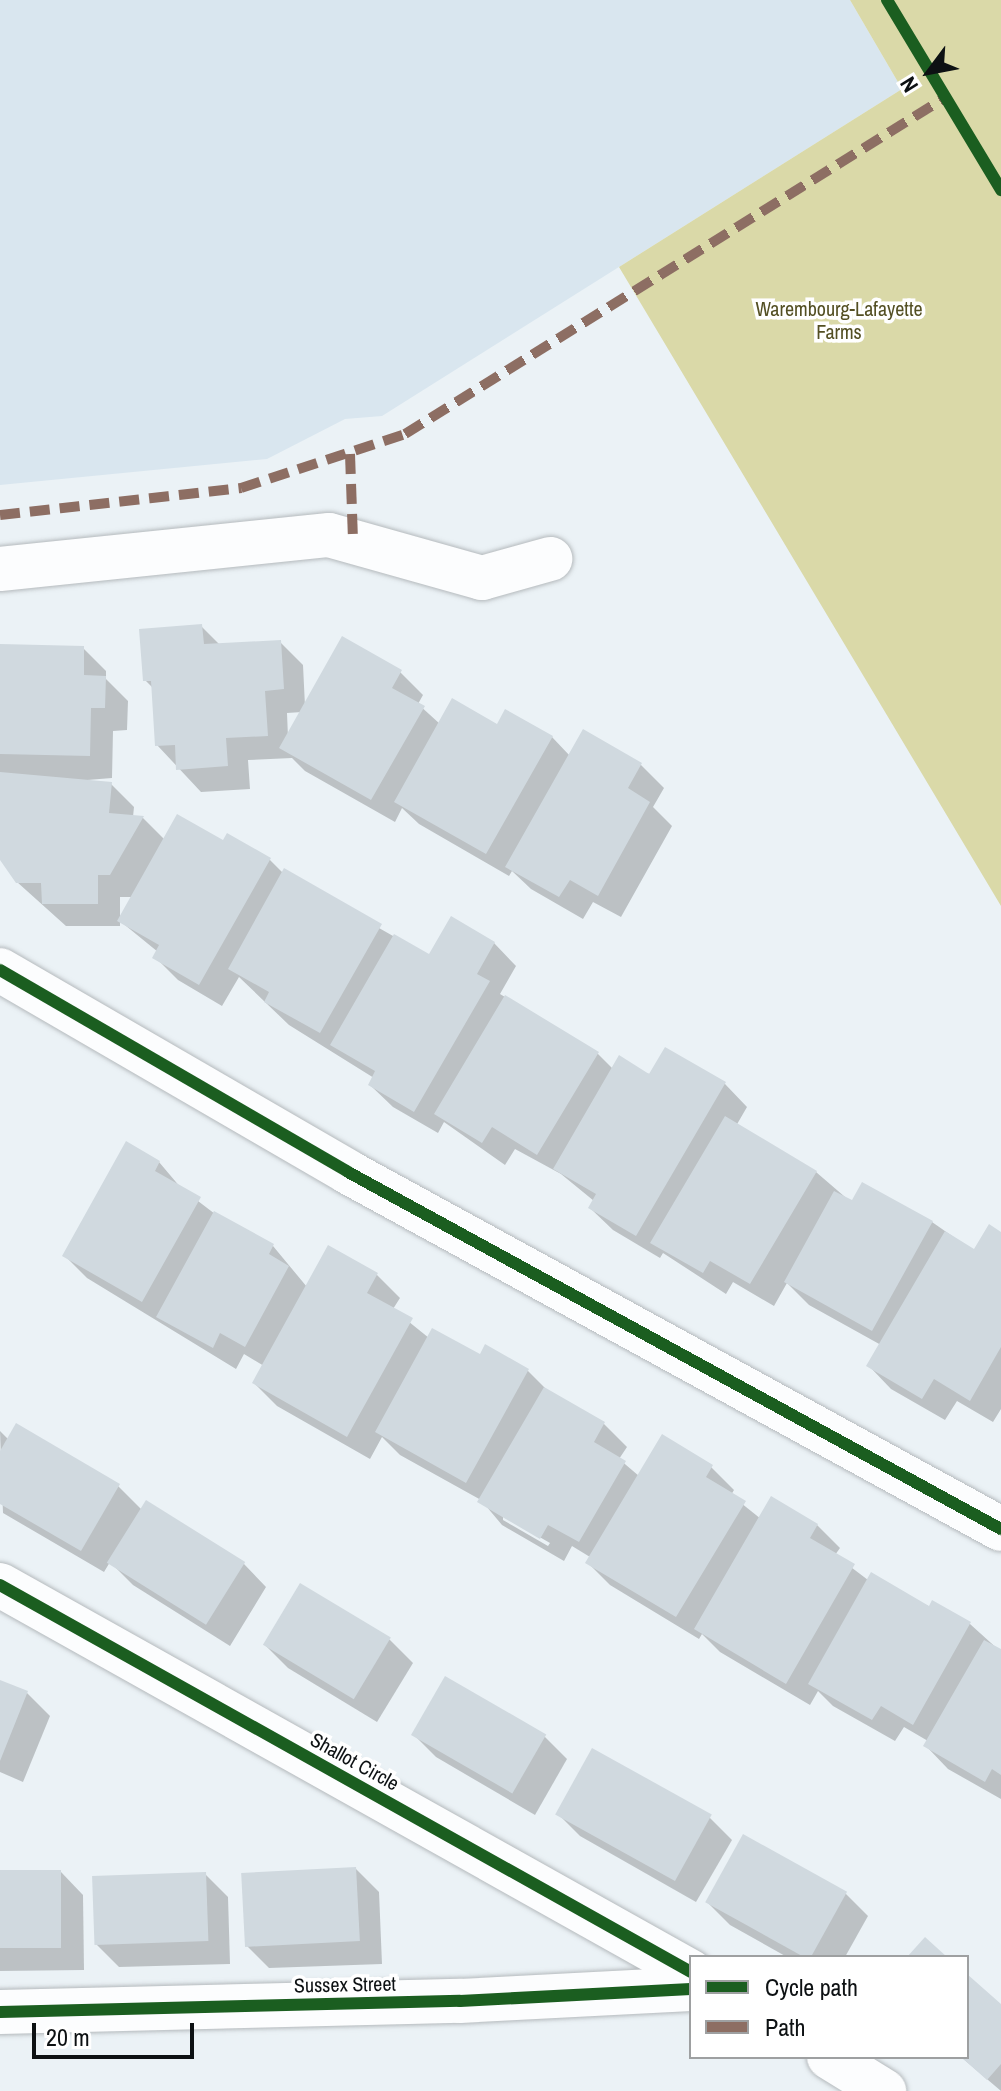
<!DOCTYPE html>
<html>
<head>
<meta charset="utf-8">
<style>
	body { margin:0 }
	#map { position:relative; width:1001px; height:2091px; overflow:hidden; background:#ebf2f6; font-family:"Archivo Narrow",sans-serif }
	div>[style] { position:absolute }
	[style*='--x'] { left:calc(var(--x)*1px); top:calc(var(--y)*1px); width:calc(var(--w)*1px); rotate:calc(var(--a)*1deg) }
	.built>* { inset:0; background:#d9e6ef }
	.green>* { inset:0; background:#dad9a8 }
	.shadow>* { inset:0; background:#0003 }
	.building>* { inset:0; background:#d0d9df; transform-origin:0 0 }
	.roads { filter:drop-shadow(0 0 2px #b5babd) drop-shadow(0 0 2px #b5babd) }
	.minor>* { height:44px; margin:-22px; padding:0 22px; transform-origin:22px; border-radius:22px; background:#fcfdfe }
	.quiet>* { height:10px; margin-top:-5px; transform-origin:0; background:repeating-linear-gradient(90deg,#8d6e63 0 20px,transparent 0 30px) }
	.cycleway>* { height:12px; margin:-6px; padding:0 6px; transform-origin:6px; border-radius:6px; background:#1b5e20 }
	span { translate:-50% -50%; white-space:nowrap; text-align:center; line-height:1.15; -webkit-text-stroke:7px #fff; paint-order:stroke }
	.park-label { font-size:20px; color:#534f23 }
	.street-label { font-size:20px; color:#0d1113 }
	.legend { position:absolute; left:689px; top:1955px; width:280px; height:104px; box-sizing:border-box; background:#fff; border:2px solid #9ea0a1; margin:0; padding:10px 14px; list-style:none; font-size:24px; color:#0d1113 }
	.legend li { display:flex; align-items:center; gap:16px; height:40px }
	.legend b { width:40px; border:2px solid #9ea0a1 }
	.north { position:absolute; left:889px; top:32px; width:80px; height:80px; -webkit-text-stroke:6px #fff; paint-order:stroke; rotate:238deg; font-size:22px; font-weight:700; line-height:32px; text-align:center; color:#0d1113 }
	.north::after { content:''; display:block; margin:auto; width:28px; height:36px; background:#0d1113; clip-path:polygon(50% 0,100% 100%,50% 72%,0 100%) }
	.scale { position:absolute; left:32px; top:2023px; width:162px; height:36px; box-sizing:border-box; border:4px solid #0d1113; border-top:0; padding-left:10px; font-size:24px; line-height:28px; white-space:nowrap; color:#0d1113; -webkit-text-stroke:6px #fff; paint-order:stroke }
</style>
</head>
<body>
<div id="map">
	<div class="built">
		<div style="clip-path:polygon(0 0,850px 0,902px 89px,382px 416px,345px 419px,267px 459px,0 485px)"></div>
	</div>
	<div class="green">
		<div style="clip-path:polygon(850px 0,1001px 0,1001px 906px,619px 267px,902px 89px)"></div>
	</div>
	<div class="shadow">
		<div style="clip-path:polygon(evenodd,201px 626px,220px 645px,280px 642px,303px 665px,305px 706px,400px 672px,423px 695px,418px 704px,440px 724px,552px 737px,570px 756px,641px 765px,664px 788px,653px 807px,672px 826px,621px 917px,593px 902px,583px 919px,531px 889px,512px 871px,509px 876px,419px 824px,402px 808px,395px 822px,305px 771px,292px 758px,248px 760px,250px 789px,201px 792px,157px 745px,154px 689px,145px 680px,201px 626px,302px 712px,288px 737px,287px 713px,302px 712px)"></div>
		<div style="clip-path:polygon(evenodd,0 646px,83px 648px,106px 671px,106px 679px,128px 701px,127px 730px,113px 731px,112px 778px,75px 781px,111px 784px,134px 807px,133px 817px,143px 818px,165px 840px,224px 842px,270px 860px,284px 874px,430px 957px,494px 943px,516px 966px,500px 994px,597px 1053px,613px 1069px,725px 1084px,747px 1107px,736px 1126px,816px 1172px,852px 1203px,932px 1222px,975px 1252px,1001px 1234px,1001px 1409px,993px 1422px,957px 1401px,945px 1420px,891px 1389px,869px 1366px,881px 1345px,809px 1305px,787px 1283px,774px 1306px,733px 1282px,726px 1294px,663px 1253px,660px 1258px,613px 1230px,590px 1208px,594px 1201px,561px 1174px,515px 1149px,505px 1165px,444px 1122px,438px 1133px,393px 1107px,370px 1085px,374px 1078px,289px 1025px,239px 977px,222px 1006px,178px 980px,155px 957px,158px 952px,120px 921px,120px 926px,66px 926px,17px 882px,0 857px,0 646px,120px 897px,132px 897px,120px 920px,120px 897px)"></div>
		<div style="clip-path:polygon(evenodd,159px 1162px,181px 1188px,215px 1214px,273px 1246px,307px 1287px,329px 1248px,377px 1275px,400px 1298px,393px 1309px,429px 1338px,480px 1357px,486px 1347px,528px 1371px,551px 1394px,604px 1424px,627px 1447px,619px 1459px,639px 1476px,711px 1467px,734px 1490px,731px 1495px,761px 1519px,817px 1525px,840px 1548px,835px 1555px,868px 1580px,970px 1624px,1001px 1652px,1001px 1799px,948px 1769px,926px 1746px,928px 1741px,904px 1727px,895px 1741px,833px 1706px,818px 1691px,810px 1705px,720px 1652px,702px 1634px,699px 1639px,610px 1585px,587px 1562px,590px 1557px,572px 1546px,564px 1561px,502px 1525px,481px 1500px,400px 1455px,382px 1437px,370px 1459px,277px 1406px,254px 1383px,264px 1366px,244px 1354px,236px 1369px,87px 1278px,64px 1255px,159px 1162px,503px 1516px,550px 1543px,548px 1546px,503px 1520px,503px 1516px)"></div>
		<div style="clip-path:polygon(0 1431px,9px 1440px,118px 1486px,142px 1510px,244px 1564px,266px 1587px,230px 1646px,133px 1585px,110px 1562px,104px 1572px,3px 1513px)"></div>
		<div style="clip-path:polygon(301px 1585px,390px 1640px,413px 1663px,377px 1722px,288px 1668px,265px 1645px)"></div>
		<div style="clip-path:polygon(0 1682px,27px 1693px,50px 1716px,23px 1782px,0 1772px)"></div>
		<div style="clip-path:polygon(413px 1734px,544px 1736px,567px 1759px,535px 1815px,436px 1757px)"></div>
		<div style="clip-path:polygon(557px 1813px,709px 1817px,732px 1840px,696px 1902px,580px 1836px)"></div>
		<div style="clip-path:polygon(356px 1869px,379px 1892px,382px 1964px,269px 1968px,246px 1945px)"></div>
		<div style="clip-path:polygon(0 1872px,61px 1872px,83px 1895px,84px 1970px,0 1971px)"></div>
		<div style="clip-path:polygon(205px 1874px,228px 1897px,230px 1964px,119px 1967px,96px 1944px)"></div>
		<div style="clip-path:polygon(845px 1893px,868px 1916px,845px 1957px,787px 1957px,730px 1925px,707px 1902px)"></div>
		<div style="clip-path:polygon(967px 1977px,1001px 2007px,1001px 2091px,961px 2057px,967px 2057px)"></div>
	</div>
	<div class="building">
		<div style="clip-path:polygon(202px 624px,204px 644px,281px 640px,284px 689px,265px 691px,268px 736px,226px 738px,228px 766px,176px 770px,175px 745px,155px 746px,151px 681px,143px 681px,139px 629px)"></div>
		<div style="clip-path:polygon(342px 636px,402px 670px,392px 688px,425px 706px,371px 800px,279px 748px)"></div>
		<div style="clip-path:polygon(0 644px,84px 646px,84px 675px,106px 676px,105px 708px,91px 708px,90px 756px,0 754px)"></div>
		<div style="clip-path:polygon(452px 698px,497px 724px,505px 709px,553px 736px,486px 854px,394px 802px)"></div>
		<div style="clip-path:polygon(583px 729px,642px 763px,628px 788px,650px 802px,598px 896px,570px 880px,559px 897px,505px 867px)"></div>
		<div style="clip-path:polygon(0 772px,112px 782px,109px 813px,144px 816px,110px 875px,98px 875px,98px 904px,42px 904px,41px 883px,16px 883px,0 860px)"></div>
		<div style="clip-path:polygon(177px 814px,223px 840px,227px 833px,271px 858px,199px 985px,152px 958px,159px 945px,117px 921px)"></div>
		<div style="clip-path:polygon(284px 868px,382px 924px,320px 1033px,264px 1002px,269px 992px,228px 969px)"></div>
		<div style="clip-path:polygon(451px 916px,495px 942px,477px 974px,490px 981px,414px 1112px,368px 1085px,375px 1071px,330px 1045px,394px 934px,429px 954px)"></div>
		<div style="clip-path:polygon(505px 995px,599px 1052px,537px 1155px,492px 1127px,482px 1143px,434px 1114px)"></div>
		<div style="clip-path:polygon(665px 1047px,726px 1082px,636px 1236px,588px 1208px,596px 1194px,553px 1169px,619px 1055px,649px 1074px)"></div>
		<div style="clip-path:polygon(725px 1116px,817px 1171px,750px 1284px,710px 1261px,703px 1273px,650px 1243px)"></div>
		<div style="clip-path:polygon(126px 1141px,160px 1161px,155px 1171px,201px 1197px,142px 1302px,62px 1256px)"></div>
		<div style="clip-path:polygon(862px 1182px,933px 1221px,872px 1331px,784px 1282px,834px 1191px,852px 1200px)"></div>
		<div style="clip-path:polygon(214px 1211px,274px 1244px,269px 1254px,289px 1266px,245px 1347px,220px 1333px,213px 1348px,156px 1317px)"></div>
		<div style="clip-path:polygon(989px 1224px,1001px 1232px,1001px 1347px,970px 1401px,934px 1379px,922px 1399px,866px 1366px,945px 1231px,974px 1249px)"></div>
		<div style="clip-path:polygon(328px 1245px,378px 1273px,367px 1293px,413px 1318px,347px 1437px,252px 1383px)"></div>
		<div style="clip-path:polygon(432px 1328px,480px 1354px,485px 1344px,529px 1369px,466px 1483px,375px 1432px)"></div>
		<div style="clip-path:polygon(544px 1387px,605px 1422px,594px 1442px,626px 1461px,579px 1542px,548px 1525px,540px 1539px,477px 1502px)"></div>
		<div style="clip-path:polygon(16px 1423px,120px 1484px,81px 1551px,0 1504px,0 1451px)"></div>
		<div style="clip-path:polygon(662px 1434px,713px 1465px,706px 1477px,746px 1501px,676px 1617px,585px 1563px)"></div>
		<div style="clip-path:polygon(771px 1496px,818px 1524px,810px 1538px,855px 1564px,786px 1684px,694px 1629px)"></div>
		<div style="left:146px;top:1500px;width:117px;height:74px;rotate:32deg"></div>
		<div style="clip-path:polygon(871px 1572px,929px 1606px,932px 1600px,971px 1622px,913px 1725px,881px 1706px,872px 1720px,808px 1684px)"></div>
		<div style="left:300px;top:1583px;width:106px;height:72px;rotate:31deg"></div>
		<div style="clip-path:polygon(984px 1640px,1001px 1649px,1001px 1775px,992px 1769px,985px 1782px,923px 1746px)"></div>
		<div style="left:445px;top:1676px;width:117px;height:68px;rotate:30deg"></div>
		<div style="clip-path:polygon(0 1680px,28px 1691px,0 1761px)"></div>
		<div style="left:592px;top:1748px;width:137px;height:76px;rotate:29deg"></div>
		<div style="left:743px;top:1834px;width:119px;height:78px;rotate:29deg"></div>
		<div style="left:356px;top:1867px;width:74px;height:115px;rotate:87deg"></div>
		<div style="left:0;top:1870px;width:61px;height:78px"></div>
		<div style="left:206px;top:1872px;width:69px;height:114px;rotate:88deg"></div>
		<div style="clip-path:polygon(925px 1937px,947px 1957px,907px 1957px)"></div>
		<div style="clip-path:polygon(967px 1974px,1001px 2004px,1001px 2064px,987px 2080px,961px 2057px,967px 2057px)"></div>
	</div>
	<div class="roads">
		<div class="minor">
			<div style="--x:0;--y:569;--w:331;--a:-5.9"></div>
			<div style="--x:329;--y:535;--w:159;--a:15.7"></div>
			<div style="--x:482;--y:578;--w:71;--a:-15.6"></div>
			<div style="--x:0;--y:970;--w:402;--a:30.1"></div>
			<div style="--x:348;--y:1172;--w:744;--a:28.67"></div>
			<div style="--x:0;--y:1585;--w:792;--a:29.25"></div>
			<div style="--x:0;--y:2012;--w:460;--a:-1.4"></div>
			<div style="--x:460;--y:2001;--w:231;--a:-3"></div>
			<div style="--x:829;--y:2057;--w:65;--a:31.7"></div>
		</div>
	</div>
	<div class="quiet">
		<div style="--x:350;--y:454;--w:88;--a:88"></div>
		<div style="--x:0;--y:515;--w:243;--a:-6.4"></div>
		<div style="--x:241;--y:488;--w:173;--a:-18.2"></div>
		<div style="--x:405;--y:434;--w:637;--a:-31.92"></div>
	</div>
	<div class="cycleway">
		<div style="--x:887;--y:0;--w:222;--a:59"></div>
		<div style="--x:0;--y:970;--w:402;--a:30.1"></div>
		<div style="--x:348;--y:1172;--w:744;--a:28.67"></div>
		<div style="--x:0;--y:1585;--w:792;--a:29.25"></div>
		<div style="--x:0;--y:2012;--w:460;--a:-1.4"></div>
		<div style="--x:460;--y:2001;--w:231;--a:-3"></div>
	</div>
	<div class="park-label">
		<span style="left:839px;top:320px">Warembourg-Lafayette<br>Farms</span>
	</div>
	<div class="street-label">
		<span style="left:355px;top:1761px;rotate:29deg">Shallot Circle</span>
		<span style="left:345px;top:1984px;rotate:-1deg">Sussex Street</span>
	</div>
	<ul class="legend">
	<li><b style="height:10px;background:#1b5e20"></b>Cycle path</li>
	<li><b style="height:10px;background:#8d6e63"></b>Path</li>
	</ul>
	<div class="north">N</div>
	<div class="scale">20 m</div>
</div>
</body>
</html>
